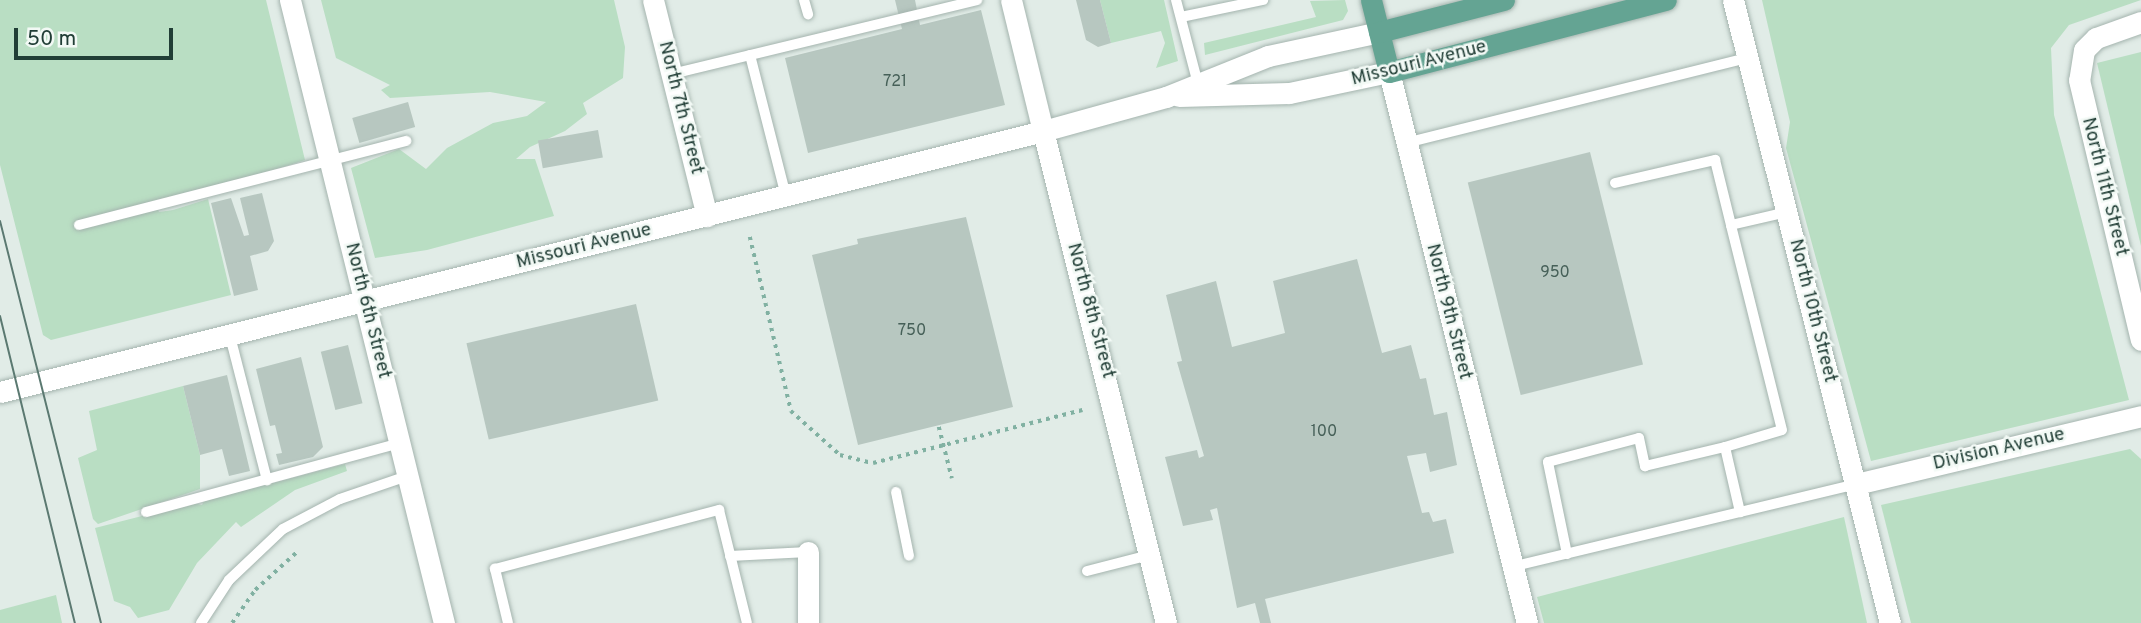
<!DOCTYPE html>
<html>
<head>
<meta charset="utf-8">
<style>
	body { margin:0 }
	#map { position:relative; width:2141px; height:623px; overflow:hidden; background:#e1ece7; font-family:Overpass,sans-serif }
	div>[style] { position:absolute }
	[style*='--x'] { left:calc(var(--x)*1px); top:calc(var(--y)*1px); width:calc(var(--w)*1px); rotate:calc(var(--a)*1deg) }
	.green>* { inset:0; background:#b9dec3 }
	.building>* { inset:0; background:#b7c7c0; transform-origin:0 0 }
	.path>* { height:3.5px; margin-top:-1.75px; transform-origin:0; background:repeating-linear-gradient(90deg,#81b1a2 0 3.5px,transparent 0 8.5px) }
	.roads { filter:drop-shadow(0 0 2px #a4b4ae) drop-shadow(0 0 2px #a4b4ae) }
	.service>* { height:10px; margin:-5px; padding:0 5px; transform-origin:5px; border-radius:5px; background:#fff }
	.minor>* { height:21px; margin:-10.5px; padding:0 10.5px; transform-origin:10.5px; border-radius:10.5px; background:#fff }
	.tertiary>* { height:21px; margin:-10.5px; padding:0 10.5px; transform-origin:10.5px; border-radius:10.5px; background:#fff }
	.secondary>* { height:21px; margin:-10.5px; padding:0 10.5px; transform-origin:10.5px; border-radius:10.5px; background:#fff }
	.primary>* { height:21px; margin:-10.5px; padding:0 10.5px; transform-origin:10.5px; border-radius:10.5px; background:#64a493 }
	.tram>* { height:2px; margin:-1px; padding:0 1px; transform-origin:1px; border-radius:1px; background:#5b7971 }
	span { translate:-50% -50%; white-space:nowrap; text-align:center; line-height:1.15; -webkit-text-stroke:5px #f2f9f5; paint-order:stroke }
	.number-label { font-size:16px; color:#466058 }
	.number-label span { -webkit-text-stroke-width:0 }
	.street-label { font-size:19px; color:#213e36 }
	.scale { position:absolute; left:14px; top:28px; width:159px; height:32px; box-sizing:border-box; border:4px solid #213e36; border-top:0; padding-left:9px; font-size:21px; line-height:24px; white-space:nowrap; color:#213e36; -webkit-text-stroke:5px #f2f9f5; paint-order:stroke }
</style>
</head>
<body>
<div id="map">
	<div class="green">
		<div style="clip-path:polygon(0 0,266px 0,305px 160px,157px 207px,159px 212px,173px 210px,208px 199px,231px 295px,51px 340px,43px 335px,0 165px)"></div>
		<div style="clip-path:polygon(321px 0,614px 0,625px 47px,623px 78px,583px 103px,587px 114px,565px 131px,530px 147px,516px 159px,535px 159px,554px 216px,427px 250px,375px 258px,351px 168px,399px 149px,426px 169px,447px 148px,493px 123px,527px 116px,546px 102px,490px 92px,390px 98px,381px 90px,390px 85px,336px 58px)"></div>
		<div style="clip-path:polygon(1100px 0,1164px 0,1178px 61px,1156px 68px,1165px 43px,1161px 31px,1111px 43px)"></div>
		<div style="clip-path:polygon(1345px 0,1348px 11px,1343px 20px,1205px 55px,1204px 43px,1316px 17px,1310px 1px)"></div>
		<div style="clip-path:polygon(1762px 0,2141px 0,2069px 25px,2051px 48px,2054px 115px,2129px 400px,1871px 461px,1786px 148px,1790px 122px)"></div>
		<div style="clip-path:polygon(2141px 52px,2141px 246px,2097px 63px)"></div>
		<div style="clip-path:polygon(183px 386px,200px 455px,200px 489px,98px 524px,93px 519px,78px 458px,97px 450px,89px 411px)"></div>
		<div style="clip-path:polygon(2130px 449px,2141px 459px,2141px 623px,1911px 623px,1881px 505px)"></div>
		<div style="clip-path:polygon(345px 464px,347px 471px,295px 490px,241px 527px,236px 522px,197px 563px,169px 610px,138px 618px,130px 607px,114px 601px,95px 528px,193px 503px,202px 505px,204px 501px)"></div>
		<div style="clip-path:polygon(1844px 517px,1867px 623px,1544px 623px,1537px 597px)"></div>
		<div style="clip-path:polygon(56px 595px,62px 623px,0 623px,0 610px)"></div>
	</div>
	<div class="building">
		<div style="clip-path:polygon(895px 0,915px 0,920px 25px,981px 10px,1005px 105px,808px 153px,785px 58px,902px 29px)"></div>
		<div style="clip-path:polygon(1076px 0,1100px 0,1111px 43px,1098px 47px,1086px 40px)"></div>
		<div style="left:408px;top:102px;width:26px;height:58px;rotate:74deg"></div>
		<div style="left:598px;top:130px;width:28px;height:61px;rotate:80deg"></div>
		<div style="left:1590px;top:152px;width:219px;height:126px;rotate:76deg"></div>
		<div style="clip-path:polygon(262px 193px,274px 241px,268px 251px,250px 256px,258px 290px,234px 296px,211px 203px,231px 198px,244px 236px,249px 235px,240px 198px)"></div>
		<div style="clip-path:polygon(966px 217px,1013px 407px,858px 445px,812px 255px,858px 244px,857px 239px)"></div>
		<div style="clip-path:polygon(1357px 259px,1382px 353px,1411px 345px,1420px 379px,1426px 378px,1434px 415px,1447px 412px,1457px 465px,1430px 472px,1426px 453px,1407px 456px,1422px 513px,1429px 512px,1433px 522px,1446px 519px,1454px 553px,1265px 599px,1271px 623px,1260px 623px,1255px 603px,1237px 608px,1217px 508px,1210px 510px,1213px 520px,1183px 526px,1165px 457px,1197px 450px,1199px 458px,1204px 456px,1177px 362px,1182px 361px,1166px 295px,1216px 281px,1232px 347px,1285px 333px,1273px 281px)"></div>
		<div style="left:636px;top:304px;width:99px;height:174px;rotate:77deg"></div>
		<div style="left:348px;top:345px;width:60px;height:28px;rotate:76deg"></div>
		<div style="clip-path:polygon(301px 357px,323px 447px,313px 457px,279px 465px,276px 454px,282px 453px,275px 425px,270px 426px,256px 369px)"></div>
		<div style="clip-path:polygon(227px 375px,250px 471px,229px 476px,222px 449px,200px 455px,183px 386px)"></div>
	</div>
	<div class="path">
		<div style="--x:750;--y:237;--w:179;--a:76.7"></div>
		<div style="--x:791;--y:411;--w:66;--a:41.9"></div>
		<div style="--x:840;--y:455;--w:34;--a:14"></div>
		<div style="--x:873;--y:463;--w:216;--a:-14.2"></div>
		<div style="--x:939;--y:427;--w:53;--a:75.7"></div>
		<div style="--x:232;--y:623;--w:40;--a:-55.1"></div>
		<div style="--x:255;--y:590;--w:58;--a:-42.2"></div>
	</div>
	<div class="roads">
		<div class="service">
			<div style="--x:804;--y:0;--w:15;--a:74"></div>
			<div style="--x:1176;--y:0;--w:87;--a:75.3"></div>
			<div style="--x:1181;--y:17;--w:84;--a:-11.7"></div>
			<div style="--x:750;--y:55;--w:146;--a:75.7"></div>
			<div style="--x:672;--y:74;--w:314;--a:-13.6"></div>
			<div style="--x:1406;--y:143;--w:352;--a:-14"></div>
			<div style="--x:1615;--y:183;--w:103;--a:-13"></div>
			<div style="--x:1715;--y:160;--w:67;--a:76.2"></div>
			<div style="--x:79;--y:225;--w:338;--a:-14.4"></div>
			<div style="--x:230;--y:336;--w:149;--a:75.6"></div>
			<div style="--x:1725;--y:447;--w:59;--a:-16.6"></div>
			<div style="--x:1782;--y:430;--w:211;--a:-104"></div>
			<div style="--x:1731;--y:225;--w:57;--a:-13.1"></div>
			<div style="--x:896;--y:492;--w:65;--a:78.5"></div>
			<div style="--x:146;--y:512;--w:263;--a:-15.2"></div>
			<div style="--x:1567;--y:554;--w:94;--a:-101.7"></div>
			<div style="--x:1548;--y:462;--w:94;--a:-14.8"></div>
			<div style="--x:1639;--y:438;--w:29;--a:78"></div>
			<div style="--x:1645;--y:466;--w:82;--a:-13.4"></div>
			<div style="--x:1725;--y:447;--w:67;--a:77"></div>
			<div style="--x:730;--y:556;--w:78;--a:-2.9"></div>
			<div style="--x:1511;--y:567;--w:355;--a:-13.5"></div>
			<div style="--x:1087;--y:571;--w:65;--a:-14.3"></div>
			<div style="--x:201;--y:623;--w:51;--a:-56.9"></div>
			<div style="--x:229;--y:580;--w:74;--a:-43.4"></div>
			<div style="--x:283;--y:529;--w:64;--a:-27.8"></div>
			<div style="--x:340;--y:499;--w:71;--a:-18.9"></div>
			<div style="--x:508;--y:623;--w:56;--a:-103.5"></div>
			<div style="--x:495;--y:569;--w:232;--a:-14.8"></div>
			<div style="--x:719;--y:510;--w:116;--a:76.1"></div>
		</div>
		<div class="minor">
			<div style="--x:290;--y:0;--w:642;--a:76.12"></div>
			<div style="--x:653;--y:0;--w:223;--a:76"></div>
			<div style="--x:1011;--y:0;--w:135;--a:76.3"></div>
			<div style="--x:2141;--y:22;--w:48;--a:160.4"></div>
			<div style="--x:2096;--y:38;--w:17;--a:135"></div>
			<div style="--x:2084;--y:50;--w:30;--a:99"></div>
			<div style="--x:2079;--y:80;--w:267;--a:76.6"></div>
			<div style="--x:1856;--y:484;--w:293;--a:-13.4"></div>
			<div style="--x:808;--y:552;--w:71;--a:90"></div>
		</div>
		<div class="tertiary">
			<div style="--x:1733;--y:0;--w:642;--a:75.86"></div>
			<div style="--x:1389;--y:72;--w:568;--a:75.94"></div>
		</div>
		<div class="secondary">
			<div style="--x:1179;--y:96;--w:110;--a:-1.6"></div>
			<div style="--x:1289;--y:93;--w:102;--a:-11.9"></div>
			<div style="--x:1043;--y:131;--w:507;--a:75.96"></div>
			<div style="--x:0;--y:392;--w:1075;--a:-14.05"></div>
			<div style="--x:1043;--y:131;--w:128;--a:-15.5"></div>
			<div style="--x:1166;--y:97;--w:110;--a:-21.9"></div>
			<div style="--x:1268;--y:56;--w:114;--a:-12.2"></div>
		</div>
		<div class="primary">
			<div style="--x:1371;--y:0;--w:74;--a:76"></div>
			<div style="--x:1389;--y:72;--w:286;--a:-14.6"></div>
			<div style="--x:1379;--y:32;--w:129;--a:-14.4"></div>
		</div>
	</div>
	<div class="tram">
		<div style="--x:0;--y:221;--w:414;--a:75.9"></div>
		<div style="--x:0;--y:316;--w:316;--a:76.3"></div>
	</div>
	<div class="number-label">
		<span style="left:895px;top:82px">721</span>
		<span style="left:1555px;top:273px">950</span>
		<span style="left:912px;top:331px">750</span>
		<span style="left:1324px;top:432px">100</span>
	</div>
	<div class="street-label">
		<span style="left:1419px;top:64px;rotate:-14deg">Missouri Avenue</span>
		<span style="left:680px;top:108px;rotate:76deg">North 7th Street</span>
		<span style="left:2104px;top:187px;rotate:76deg">North 11th Street</span>
		<span style="left:584px;top:247px;rotate:-14deg">Missouri Avenue</span>
		<span style="left:367px;top:311px;rotate:76deg">North 6th Street</span>
		<span style="left:1090px;top:311px;rotate:75deg">North 8th Street</span>
		<span style="left:1812px;top:311px;rotate:76deg">North 10th Street</span>
		<span style="left:1448px;top:312px;rotate:76deg">North 9th Street</span>
		<span style="left:1999px;top:450px;rotate:-13deg">Division Avenue</span>
	</div>
	<div class="scale">50 m</div>
</div>
</body>
</html>
